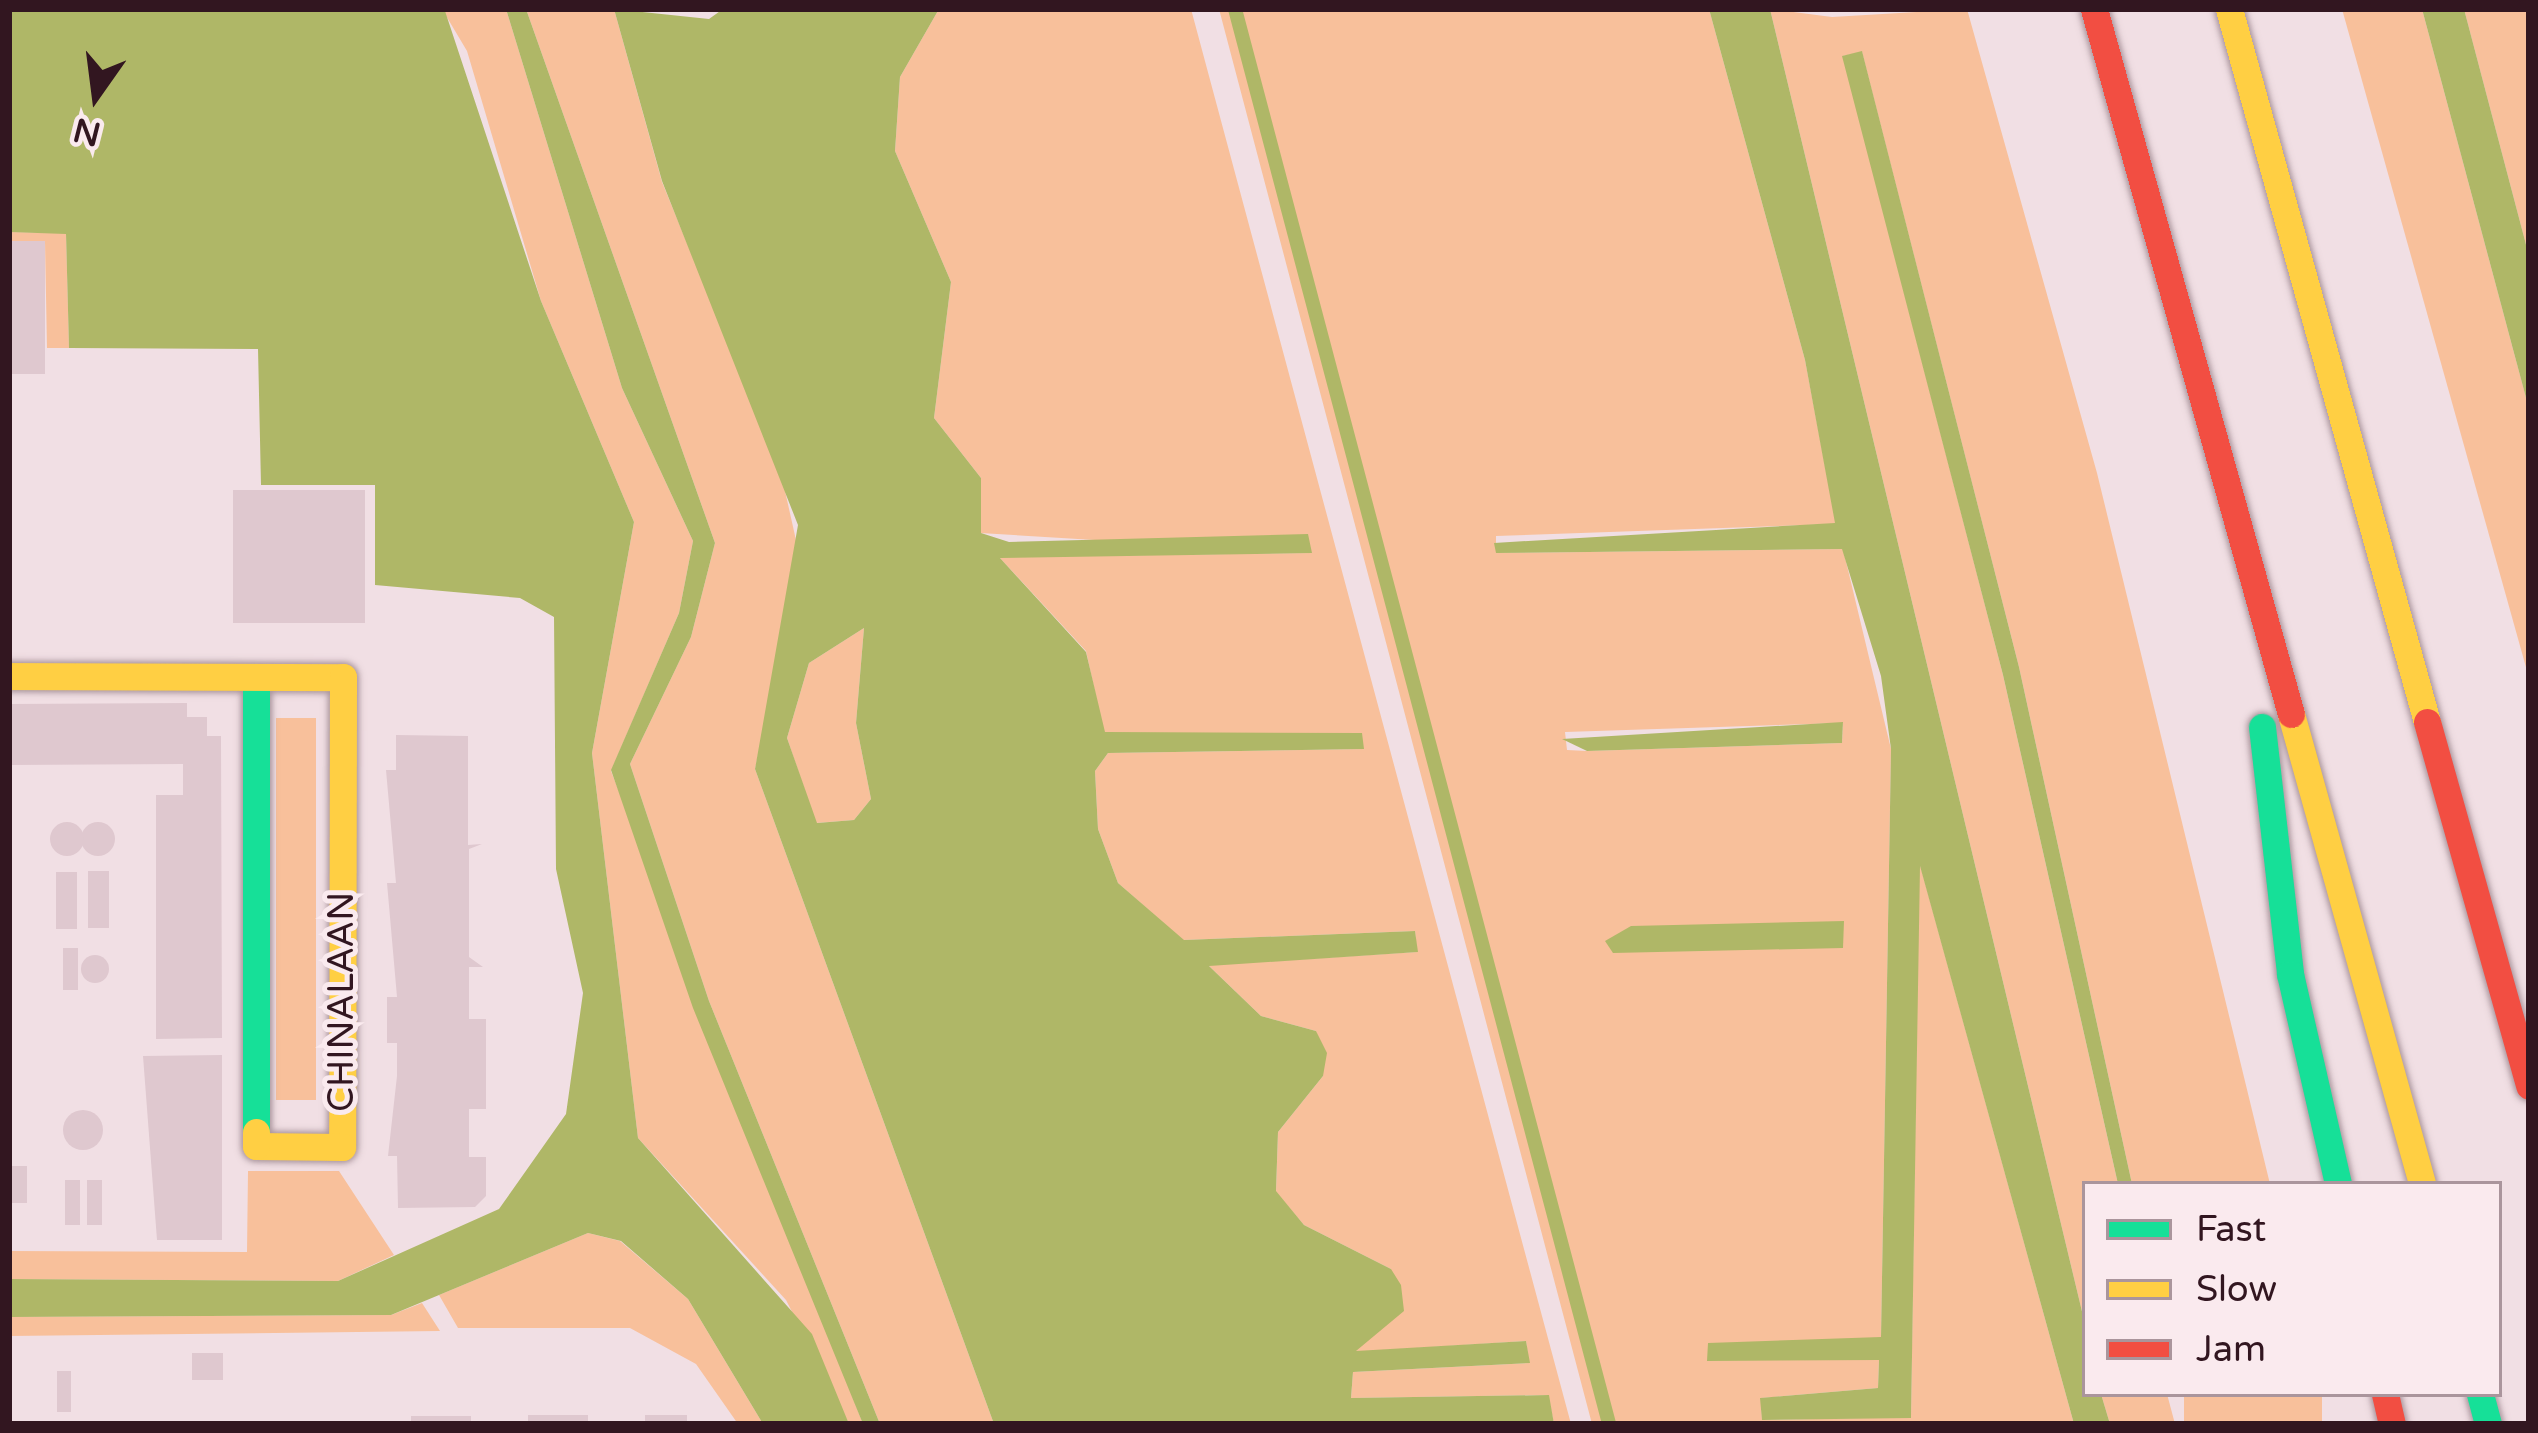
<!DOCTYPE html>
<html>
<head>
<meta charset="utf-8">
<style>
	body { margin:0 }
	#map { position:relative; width:2538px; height:1433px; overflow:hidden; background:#f1dfe4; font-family:"Varela Round",sans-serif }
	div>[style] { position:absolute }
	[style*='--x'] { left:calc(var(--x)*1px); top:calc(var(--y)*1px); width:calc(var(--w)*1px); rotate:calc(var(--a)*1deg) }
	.green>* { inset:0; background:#f8c09b; transform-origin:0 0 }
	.water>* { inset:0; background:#afb767 }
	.stream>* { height:14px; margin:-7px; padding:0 7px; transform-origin:7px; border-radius:7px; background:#afb767 }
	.building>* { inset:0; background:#dfc8cf; transform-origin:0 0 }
	.round { border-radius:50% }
	.roads { filter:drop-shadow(0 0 3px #aa959c) drop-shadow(0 0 3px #aa959c) }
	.fast>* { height:27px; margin:-13.5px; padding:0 13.5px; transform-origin:13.5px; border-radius:13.5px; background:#16e098 }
	.slow>* { height:27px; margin:-13.5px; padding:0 13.5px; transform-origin:13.5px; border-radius:13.5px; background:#ffcf43 }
	.jam>* { height:27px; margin:-13.5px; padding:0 13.5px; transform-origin:13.5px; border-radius:13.5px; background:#f24e42 }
	span { translate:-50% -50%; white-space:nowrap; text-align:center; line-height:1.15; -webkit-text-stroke:10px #faeaee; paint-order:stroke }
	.street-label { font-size:36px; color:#321620 }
	.frame { position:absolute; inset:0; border:12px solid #321620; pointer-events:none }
	.legend { position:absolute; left:2082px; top:1181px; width:420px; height:216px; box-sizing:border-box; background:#faeaee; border:3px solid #aa959c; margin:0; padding:15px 21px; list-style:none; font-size:36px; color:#321620 }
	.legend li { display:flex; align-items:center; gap:24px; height:60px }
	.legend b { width:60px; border:3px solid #aa959c }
	.north { position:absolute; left:36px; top:36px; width:120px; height:120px; -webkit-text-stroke:9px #faeaee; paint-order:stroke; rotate:194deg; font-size:33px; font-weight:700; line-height:48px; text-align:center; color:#321620 }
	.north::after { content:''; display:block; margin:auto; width:42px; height:54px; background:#321620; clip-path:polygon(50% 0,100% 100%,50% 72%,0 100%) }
</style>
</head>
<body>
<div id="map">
	<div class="green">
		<div style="clip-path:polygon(442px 9px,506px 9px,622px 388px,693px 541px,679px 613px,611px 771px,863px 1424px,849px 1424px,786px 1300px,638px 1138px,592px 753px,634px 522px,541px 301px,467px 51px)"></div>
		<div style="clip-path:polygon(526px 9px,614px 9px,662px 182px,781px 473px,800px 558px,755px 769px,994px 1424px,880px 1424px,709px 1001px,630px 764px,691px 637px,715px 543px)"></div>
		<div style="clip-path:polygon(939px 9px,1191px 9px,1571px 1424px,1554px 1424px,1548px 1395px,1351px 1398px,1353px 1372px,1529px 1363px,1526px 1341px,1354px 1352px,1391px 1269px,1304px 1225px,1276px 1192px,1278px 1132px,1323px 1076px,1316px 1031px,1261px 1016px,1208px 965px,1417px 952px,1415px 931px,1183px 940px,1118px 883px,1098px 829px,1095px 771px,1108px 753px,1363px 749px,1104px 733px,1086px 651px,999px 557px,1311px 553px,980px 533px,981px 478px,934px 418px,951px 282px,895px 151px,900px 77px)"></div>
		<div style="clip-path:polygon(evenodd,1219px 9px,1709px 9px,1805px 360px,1836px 524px,1496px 536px,1496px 553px,1843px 549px,1891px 749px,1881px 1338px,1707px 1360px,1879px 1360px,1878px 1388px,1761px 1398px,1762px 1420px,1911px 1417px,1919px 861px,2074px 1424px,1592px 1424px,1219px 9px,1843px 723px,1842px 743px,1587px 751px,1567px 750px,1565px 732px,1843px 723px)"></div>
		<div style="clip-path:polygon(1770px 9px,1832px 17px,1967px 9px,2097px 473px,2270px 1184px,2132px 1184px,2019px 667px,1862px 52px,1843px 56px,2003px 675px,2118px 1184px,2085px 1184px,2085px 1324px)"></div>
		<div style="clip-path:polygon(2342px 9px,2422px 9px,2529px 409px,2529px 678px)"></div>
		<div style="clip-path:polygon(2464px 9px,2529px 9px,2529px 256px)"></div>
		<div style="clip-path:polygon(9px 232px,66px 233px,69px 348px,47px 348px,45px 242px,9px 241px)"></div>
		<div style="clip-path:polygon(864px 628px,856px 723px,871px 799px,854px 820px,816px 823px,787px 738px,809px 663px)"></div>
		<div style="left:276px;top:718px;width:40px;height:382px"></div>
		<div style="clip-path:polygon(248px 1171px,339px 1171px,394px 1255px,338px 1281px,9px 1279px,9px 1251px,247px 1252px)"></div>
		<div style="clip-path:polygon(588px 1233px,620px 1241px,688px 1299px,763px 1424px,738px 1424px,696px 1364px,630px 1328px,458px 1328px,439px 1295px)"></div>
		<div style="clip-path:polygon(422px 1303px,440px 1331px,9px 1336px,9px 1317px,391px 1315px)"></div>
		<div style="clip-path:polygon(2101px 1394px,2167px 1394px,2175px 1424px,2110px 1424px)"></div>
		<div style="left:2184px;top:1394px;width:138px;height:31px"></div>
	</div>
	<div class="water">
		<div style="clip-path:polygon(9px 9px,445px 11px,541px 301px,634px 522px,592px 753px,638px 1138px,812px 1334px,849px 1424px,763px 1424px,688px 1299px,621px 1241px,588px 1233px,391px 1315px,9px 1317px,9px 1279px,338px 1281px,499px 1209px,566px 1114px,583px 993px,556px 869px,554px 617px,520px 598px,375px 585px,375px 485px,261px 485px,258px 349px,69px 348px,66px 234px,9px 232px)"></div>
		<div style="clip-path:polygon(506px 9px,526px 9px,715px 543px,691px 637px,630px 764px,709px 1001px,880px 1424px,863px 1424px,693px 1008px,611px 770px,679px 613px,693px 541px,622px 388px)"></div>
		<div style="clip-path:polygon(evenodd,614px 9px,709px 19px,723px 9px,939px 9px,900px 77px,895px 151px,951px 282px,934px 418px,981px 478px,981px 533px,1009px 542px,1308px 534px,1312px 553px,1000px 558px,1086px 652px,1105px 732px,1362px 733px,1364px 749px,1108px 753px,1095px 771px,1098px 829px,1118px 883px,1184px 940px,1415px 931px,1418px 952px,1209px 966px,1261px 1016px,1316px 1031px,1327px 1053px,1323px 1076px,1278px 1132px,1276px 1191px,1304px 1225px,1391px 1269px,1401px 1285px,1404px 1311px,1356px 1351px,1526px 1341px,1530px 1363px,1353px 1372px,1351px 1398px,1549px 1395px,1554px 1424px,994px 1424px,755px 769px,798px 525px,662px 181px,614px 9px,864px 628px,856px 723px,871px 799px,854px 820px,817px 823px,787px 738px,809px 663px,864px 628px)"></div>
		<div style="clip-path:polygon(1709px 9px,1770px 9px,2085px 1324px,2085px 1394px,2101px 1394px,2110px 1424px,2074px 1424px,1920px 866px,1911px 1418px,1762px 1420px,1760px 1398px,1878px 1388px,1879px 1360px,1707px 1361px,1708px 1343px,1881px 1337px,1891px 749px,1881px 676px,1842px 549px,1496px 553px,1494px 543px,1835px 523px,1805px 360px)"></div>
		<div style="clip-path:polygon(2422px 9px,2464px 9px,2529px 256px,2529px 409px)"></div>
		<div style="clip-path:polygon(1862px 51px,2019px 667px,2132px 1184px,2118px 1184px,2003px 675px,1842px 56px)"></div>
		<div style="clip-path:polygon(1843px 722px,1842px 743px,1587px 751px,1562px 739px)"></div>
		<div style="clip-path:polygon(1844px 921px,1843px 948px,1613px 953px,1605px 941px,1631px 926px)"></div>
	</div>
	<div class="stream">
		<div style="--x:1235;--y:9;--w:1464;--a:75.19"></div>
	</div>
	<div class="building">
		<div style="left:9px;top:241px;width:36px;height:133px"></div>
		<div style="left:365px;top:490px;width:133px;height:132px;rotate:90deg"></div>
		<div style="clip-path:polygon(187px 703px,187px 717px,207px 717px,207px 736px,221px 736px,222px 1038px,156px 1039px,156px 795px,183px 795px,183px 764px,9px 765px,9px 704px)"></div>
		<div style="clip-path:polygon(396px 735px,468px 736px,468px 845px,482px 844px,469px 849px,469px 957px,483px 967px,469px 967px,469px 1019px,486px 1019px,486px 1109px,469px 1109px,469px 1157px,486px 1157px,486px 1196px,475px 1207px,398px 1208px,397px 1156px,388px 1156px,397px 1076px,397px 1043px,387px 1043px,387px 997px,397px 997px,387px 883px,396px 883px,386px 770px,396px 770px)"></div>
		<div class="round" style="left:81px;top:822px;width:34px;height:34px"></div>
		<div class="round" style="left:50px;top:822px;width:34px;height:34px"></div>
		<div style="left:109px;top:871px;width:57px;height:21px;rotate:90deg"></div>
		<div style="left:56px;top:872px;width:21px;height:57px"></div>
		<div style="left:78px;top:948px;width:42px;height:15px;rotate:90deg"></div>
		<div class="round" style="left:81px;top:955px;width:28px;height:28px"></div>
		<div style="clip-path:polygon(222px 1055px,222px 1240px,157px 1240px,143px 1056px)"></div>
		<div class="round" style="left:63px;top:1110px;width:40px;height:40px"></div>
		<div style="left:27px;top:1166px;width:37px;height:18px;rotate:90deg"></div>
		<div style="left:65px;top:1180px;width:15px;height:45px"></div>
		<div style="left:87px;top:1180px;width:15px;height:45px"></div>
		<div style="left:192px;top:1353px;width:31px;height:27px"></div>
		<div style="left:57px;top:1371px;width:14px;height:41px"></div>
		<div style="left:588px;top:1415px;width:9px;height:60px;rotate:90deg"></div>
		<div style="left:645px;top:1415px;width:42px;height:9px"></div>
		<div style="left:411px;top:1416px;width:60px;height:8px"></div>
	</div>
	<div class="roads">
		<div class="fast">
			<div style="--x:256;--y:677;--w:455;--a:90"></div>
			<div style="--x:2262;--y:727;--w:249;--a:83.5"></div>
			<div style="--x:2290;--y:974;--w:215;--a:77.1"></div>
			<div style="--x:2480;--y:1394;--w:31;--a:75"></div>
		</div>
		<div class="slow">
			<div style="--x:2229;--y:9;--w:740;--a:74.48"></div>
			<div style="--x:9;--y:676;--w:334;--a:0.2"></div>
			<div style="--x:343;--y:677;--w:470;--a:90.1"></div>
			<div style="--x:342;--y:1147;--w:86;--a:-179.3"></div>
			<div style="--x:256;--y:1146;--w:14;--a:-90"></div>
			<div style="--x:2291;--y:714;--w:488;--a:74.4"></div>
		</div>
		<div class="jam">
			<div style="--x:2094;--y:9;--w:732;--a:74.39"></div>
			<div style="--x:2427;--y:722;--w:378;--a:74.3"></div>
			<div style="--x:2385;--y:1394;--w:31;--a:77"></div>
		</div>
	</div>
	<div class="street-label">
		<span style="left:342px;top:1002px;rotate:-90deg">CHINALAAN</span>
	</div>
	<div class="frame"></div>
	<ul class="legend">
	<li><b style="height:15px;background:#16e098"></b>Fast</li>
	<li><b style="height:15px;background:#ffcf43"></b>Slow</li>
	<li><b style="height:15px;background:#f24e42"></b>Jam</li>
	</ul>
	<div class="north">N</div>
</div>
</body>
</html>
